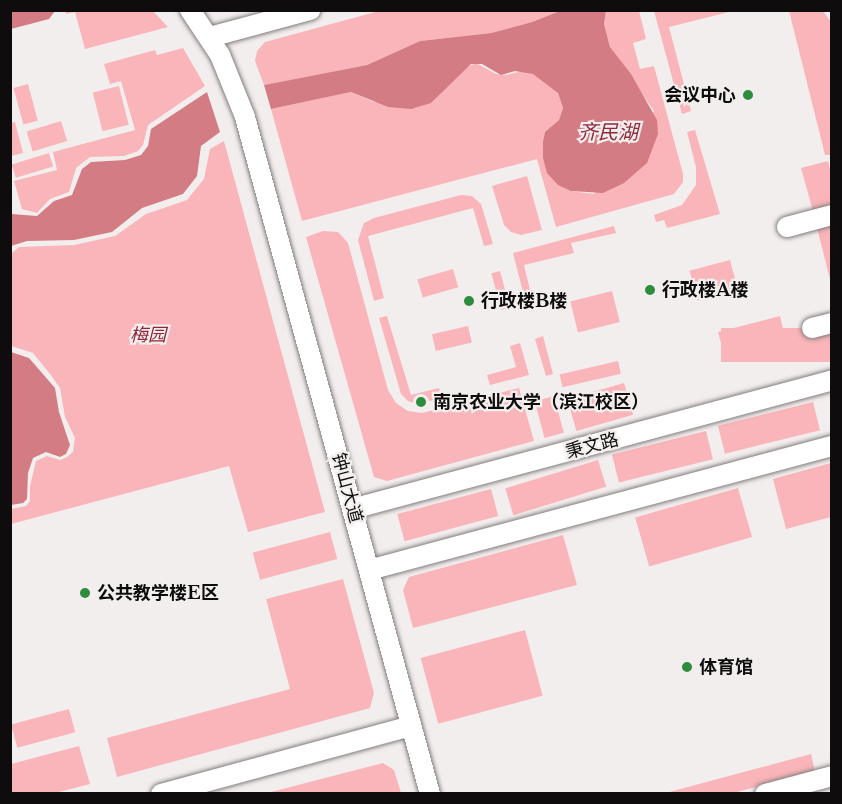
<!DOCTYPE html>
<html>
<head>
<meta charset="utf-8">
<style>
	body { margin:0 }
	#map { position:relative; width:842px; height:804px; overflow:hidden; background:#f3eeee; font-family:"Libre Baskerville","Noto Sans SC",serif }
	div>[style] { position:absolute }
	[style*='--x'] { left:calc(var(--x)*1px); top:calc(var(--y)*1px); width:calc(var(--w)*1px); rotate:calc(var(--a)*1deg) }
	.green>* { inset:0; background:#f9b5b9; transform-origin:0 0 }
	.water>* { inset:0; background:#d47c83 }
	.roads { filter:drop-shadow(0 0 2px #837e7e) drop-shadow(0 0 2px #837e7e) }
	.minor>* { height:20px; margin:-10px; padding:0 10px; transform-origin:10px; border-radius:10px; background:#fff }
	.dots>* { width:16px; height:16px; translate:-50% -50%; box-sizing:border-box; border:3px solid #f3eeee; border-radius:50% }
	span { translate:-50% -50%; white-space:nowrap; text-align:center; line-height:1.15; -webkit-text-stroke:4.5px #f3eeee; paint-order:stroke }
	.poi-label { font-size:18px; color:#0e0c0c; font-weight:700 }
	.right { translate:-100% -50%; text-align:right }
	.left { translate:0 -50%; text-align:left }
	.park-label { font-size:18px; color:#8e2638; font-style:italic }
	.street-label { font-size:18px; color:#0e0c0c }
	.water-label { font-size:20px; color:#90283a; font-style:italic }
	.frame { position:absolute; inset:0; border:12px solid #0e0c0c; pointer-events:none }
</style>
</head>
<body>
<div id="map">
	<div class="green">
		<div style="clip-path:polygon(65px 11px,153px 11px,168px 27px,85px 49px,75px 12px,66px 14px)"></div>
		<div style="clip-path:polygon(379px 11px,560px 11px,532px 22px,491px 33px,420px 41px,367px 65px,264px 85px,255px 61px,257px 51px,265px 42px)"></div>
		<div style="clip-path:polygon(606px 11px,639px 11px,646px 39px,633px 43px,640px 69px,654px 66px,683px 174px,683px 182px,674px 194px,556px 227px,537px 159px,302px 221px,271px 109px,351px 92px,374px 102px,431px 103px,467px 67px,476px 63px,496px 74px,506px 75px,522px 71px,533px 74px,551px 85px,558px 93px,563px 108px,559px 120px,545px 132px,543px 141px,571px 191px,594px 194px,654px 111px,610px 47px,604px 24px)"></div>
		<div style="clip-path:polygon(654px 11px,733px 11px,669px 27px,691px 111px,682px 114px)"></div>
		<div style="clip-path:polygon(789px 11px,823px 11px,831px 22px,831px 155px,825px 155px)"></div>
		<div style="clip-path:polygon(183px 48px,205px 86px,148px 125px,143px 145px,138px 151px,124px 156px,90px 157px,76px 168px,69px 192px,50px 199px,37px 213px,22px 209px,14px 181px,57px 170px,53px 152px,135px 130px,121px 81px,110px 84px,104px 64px,155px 50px,157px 55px)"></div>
		<div style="left:28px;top:84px;width:38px;height:15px;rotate:75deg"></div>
		<div style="left:119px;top:86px;width:40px;height:27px;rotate:76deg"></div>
		<div style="left:61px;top:121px;width:21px;height:36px;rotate:73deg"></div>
		<div style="clip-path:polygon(15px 122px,23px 153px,11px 156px,11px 123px)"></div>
		<div style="clip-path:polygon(695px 130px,720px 214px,667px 228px,664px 220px,656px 222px,654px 215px,682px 205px,696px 185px,696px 167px,687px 132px)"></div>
		<div style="clip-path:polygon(224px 141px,325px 512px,248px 532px,229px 466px,11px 524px,11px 509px,26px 506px,30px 501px,30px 486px,36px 461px,47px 456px,60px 460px,67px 457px,73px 452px,75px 438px,65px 417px,60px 388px,50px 374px,33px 353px,11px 346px,11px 254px,19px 247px,74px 245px,115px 236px,146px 214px,187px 200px,204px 179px,210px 149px)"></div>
		<div style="left:49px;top:153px;width:14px;height:39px;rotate:73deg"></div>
		<div style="clip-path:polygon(828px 161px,831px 173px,831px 210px,814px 215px,801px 168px)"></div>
		<div style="clip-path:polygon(527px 176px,542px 230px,521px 235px,511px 232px,504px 225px,492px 186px)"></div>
		<div style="clip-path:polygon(461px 195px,472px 196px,481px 204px,493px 244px,484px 246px,473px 208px,368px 236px,384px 298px,374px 301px,358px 240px,364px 223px,374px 218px)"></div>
		<div style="clip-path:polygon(831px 220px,831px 283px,816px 224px)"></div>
		<div style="clip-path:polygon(614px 226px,616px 233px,571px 243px,574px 253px,524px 265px,533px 302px,526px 304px,513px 253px)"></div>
		<div style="clip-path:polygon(323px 231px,338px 232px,348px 243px,388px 390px,396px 403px,408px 411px,422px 413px,519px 388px,534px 441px,387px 481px,374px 477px,306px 237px)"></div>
		<div style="left:730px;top:260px;width:31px;height:42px;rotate:75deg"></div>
		<div style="left:453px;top:269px;width:19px;height:37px;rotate:74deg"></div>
		<div style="left:500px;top:271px;width:38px;height:9px;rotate:75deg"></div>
		<div style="left:612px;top:291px;width:32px;height:43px;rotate:76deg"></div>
		<div style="clip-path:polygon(387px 316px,411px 395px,439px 388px,442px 398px,417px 404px,408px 401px,401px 394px,379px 318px)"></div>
		<div style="clip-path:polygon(780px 316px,783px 329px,781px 330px,722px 347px,718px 332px)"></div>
		<div style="left:468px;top:326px;width:17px;height:37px;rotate:77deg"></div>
		<div style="left:831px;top:328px;width:34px;height:110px;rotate:90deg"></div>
		<div style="clip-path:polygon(543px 336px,553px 374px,546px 376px,535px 339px)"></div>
		<div style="clip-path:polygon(520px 343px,529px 375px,490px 385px,487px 375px,516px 367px,510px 346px)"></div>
		<div style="left:618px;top:361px;width:13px;height:60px;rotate:77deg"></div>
		<div style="left:624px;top:383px;width:33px;height:59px;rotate:74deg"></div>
		<div style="left:554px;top:396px;width:38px;height:20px;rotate:75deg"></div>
		<div style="left:813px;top:402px;width:29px;height:98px;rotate:76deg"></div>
		<div style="left:706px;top:431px;width:29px;height:97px;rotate:76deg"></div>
		<div style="left:598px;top:460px;width:28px;height:97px;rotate:73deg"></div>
		<div style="clip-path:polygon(831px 463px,831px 517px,786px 529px,773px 479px)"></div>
		<div style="left:738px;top:488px;width:51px;height:107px;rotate:74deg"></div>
		<div style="left:491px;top:489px;width:28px;height:97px;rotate:75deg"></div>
		<div style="left:330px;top:532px;width:28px;height:80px;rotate:75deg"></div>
		<div style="clip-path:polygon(563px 535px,577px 585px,413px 628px,403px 590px,409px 577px)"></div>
		<div style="clip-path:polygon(343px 579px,374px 693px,370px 708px,117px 777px,107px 738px,290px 689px,266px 599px)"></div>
		<div style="left:525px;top:630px;width:68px;height:108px;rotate:75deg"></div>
		<div style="left:69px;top:709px;width:24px;height:60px;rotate:75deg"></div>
		<div style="clip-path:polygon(79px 746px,90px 784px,55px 793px,11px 793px,11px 764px)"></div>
		<div style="clip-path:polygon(811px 754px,815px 772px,733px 793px,662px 794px)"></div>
		<div style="clip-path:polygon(383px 763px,394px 770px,401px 793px,267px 793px)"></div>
	</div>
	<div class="water">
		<div style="clip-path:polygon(11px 10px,55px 10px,55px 11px,49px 19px,11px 29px)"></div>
		<div style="clip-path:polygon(560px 11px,606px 11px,604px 24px,610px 47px,631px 74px,657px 120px,658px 134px,647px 163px,624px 183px,603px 193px,571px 191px,558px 185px,547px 173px,543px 158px,543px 141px,545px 132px,559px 120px,563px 108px,558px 93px,533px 74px,515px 71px,501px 75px,482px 64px,471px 64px,431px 103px,411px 109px,388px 107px,351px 92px,271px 109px,264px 85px,367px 65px,420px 41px,491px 33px,532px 22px)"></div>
		<div style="clip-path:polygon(207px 92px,220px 132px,201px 146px,197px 176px,183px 194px,142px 208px,112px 232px,74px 240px,27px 241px,11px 246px,11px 214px,37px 216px,54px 201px,72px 195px,82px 169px,91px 162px,125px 160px,141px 155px,148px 146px,151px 129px)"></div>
		<div style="clip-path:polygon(11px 352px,29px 358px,55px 388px,59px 412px,70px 445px,66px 454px,60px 457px,46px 452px,33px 458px,28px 473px,27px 499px,23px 503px,11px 505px)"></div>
	</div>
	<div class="roads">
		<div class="minor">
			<div style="--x:190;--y:10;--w:54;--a:56.3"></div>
			<div style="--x:220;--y:55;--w:67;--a:68"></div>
			<div style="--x:245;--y:117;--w:702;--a:74.72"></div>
			<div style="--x:210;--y:37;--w:104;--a:-15.1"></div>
			<div style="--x:787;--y:227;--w:47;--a:-14.9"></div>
			<div style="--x:812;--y:328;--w:21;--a:-14"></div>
			<div style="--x:352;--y:509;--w:497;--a:-15"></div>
			<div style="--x:369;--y:570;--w:479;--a:-15"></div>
			<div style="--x:161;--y:794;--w:259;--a:-15.2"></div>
			<div style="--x:765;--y:794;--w:69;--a:-15"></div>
		</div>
	</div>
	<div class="dots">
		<div style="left:748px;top:95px;background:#2e8c3f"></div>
		<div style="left:650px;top:290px;background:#2e8c3f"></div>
		<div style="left:469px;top:301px;background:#2e8c3f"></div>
		<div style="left:421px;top:402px;background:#2e8c3f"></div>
		<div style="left:85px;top:593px;background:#2e8c3f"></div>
		<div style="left:687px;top:667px;background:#2e8c3f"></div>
	</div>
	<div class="poi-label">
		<span class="right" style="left:736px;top:95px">会议中心</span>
		<span class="left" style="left:662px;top:290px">行政楼A楼</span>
		<span class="left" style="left:481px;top:301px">行政楼B楼</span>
		<span class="left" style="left:433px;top:402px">南京农业大学（滨江校区）</span>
		<span class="left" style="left:97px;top:593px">公共教学楼E区</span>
		<span class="left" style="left:699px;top:667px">体育馆</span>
	</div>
	<div class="park-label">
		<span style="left:148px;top:335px">梅园</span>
	</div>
	<div class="street-label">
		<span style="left:592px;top:446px;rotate:-15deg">秉文路</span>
		<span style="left:347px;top:488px;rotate:75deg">钟山大道</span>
	</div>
	<div class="water-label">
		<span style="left:608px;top:132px">齐民湖</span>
	</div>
	<div class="frame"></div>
</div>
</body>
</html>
